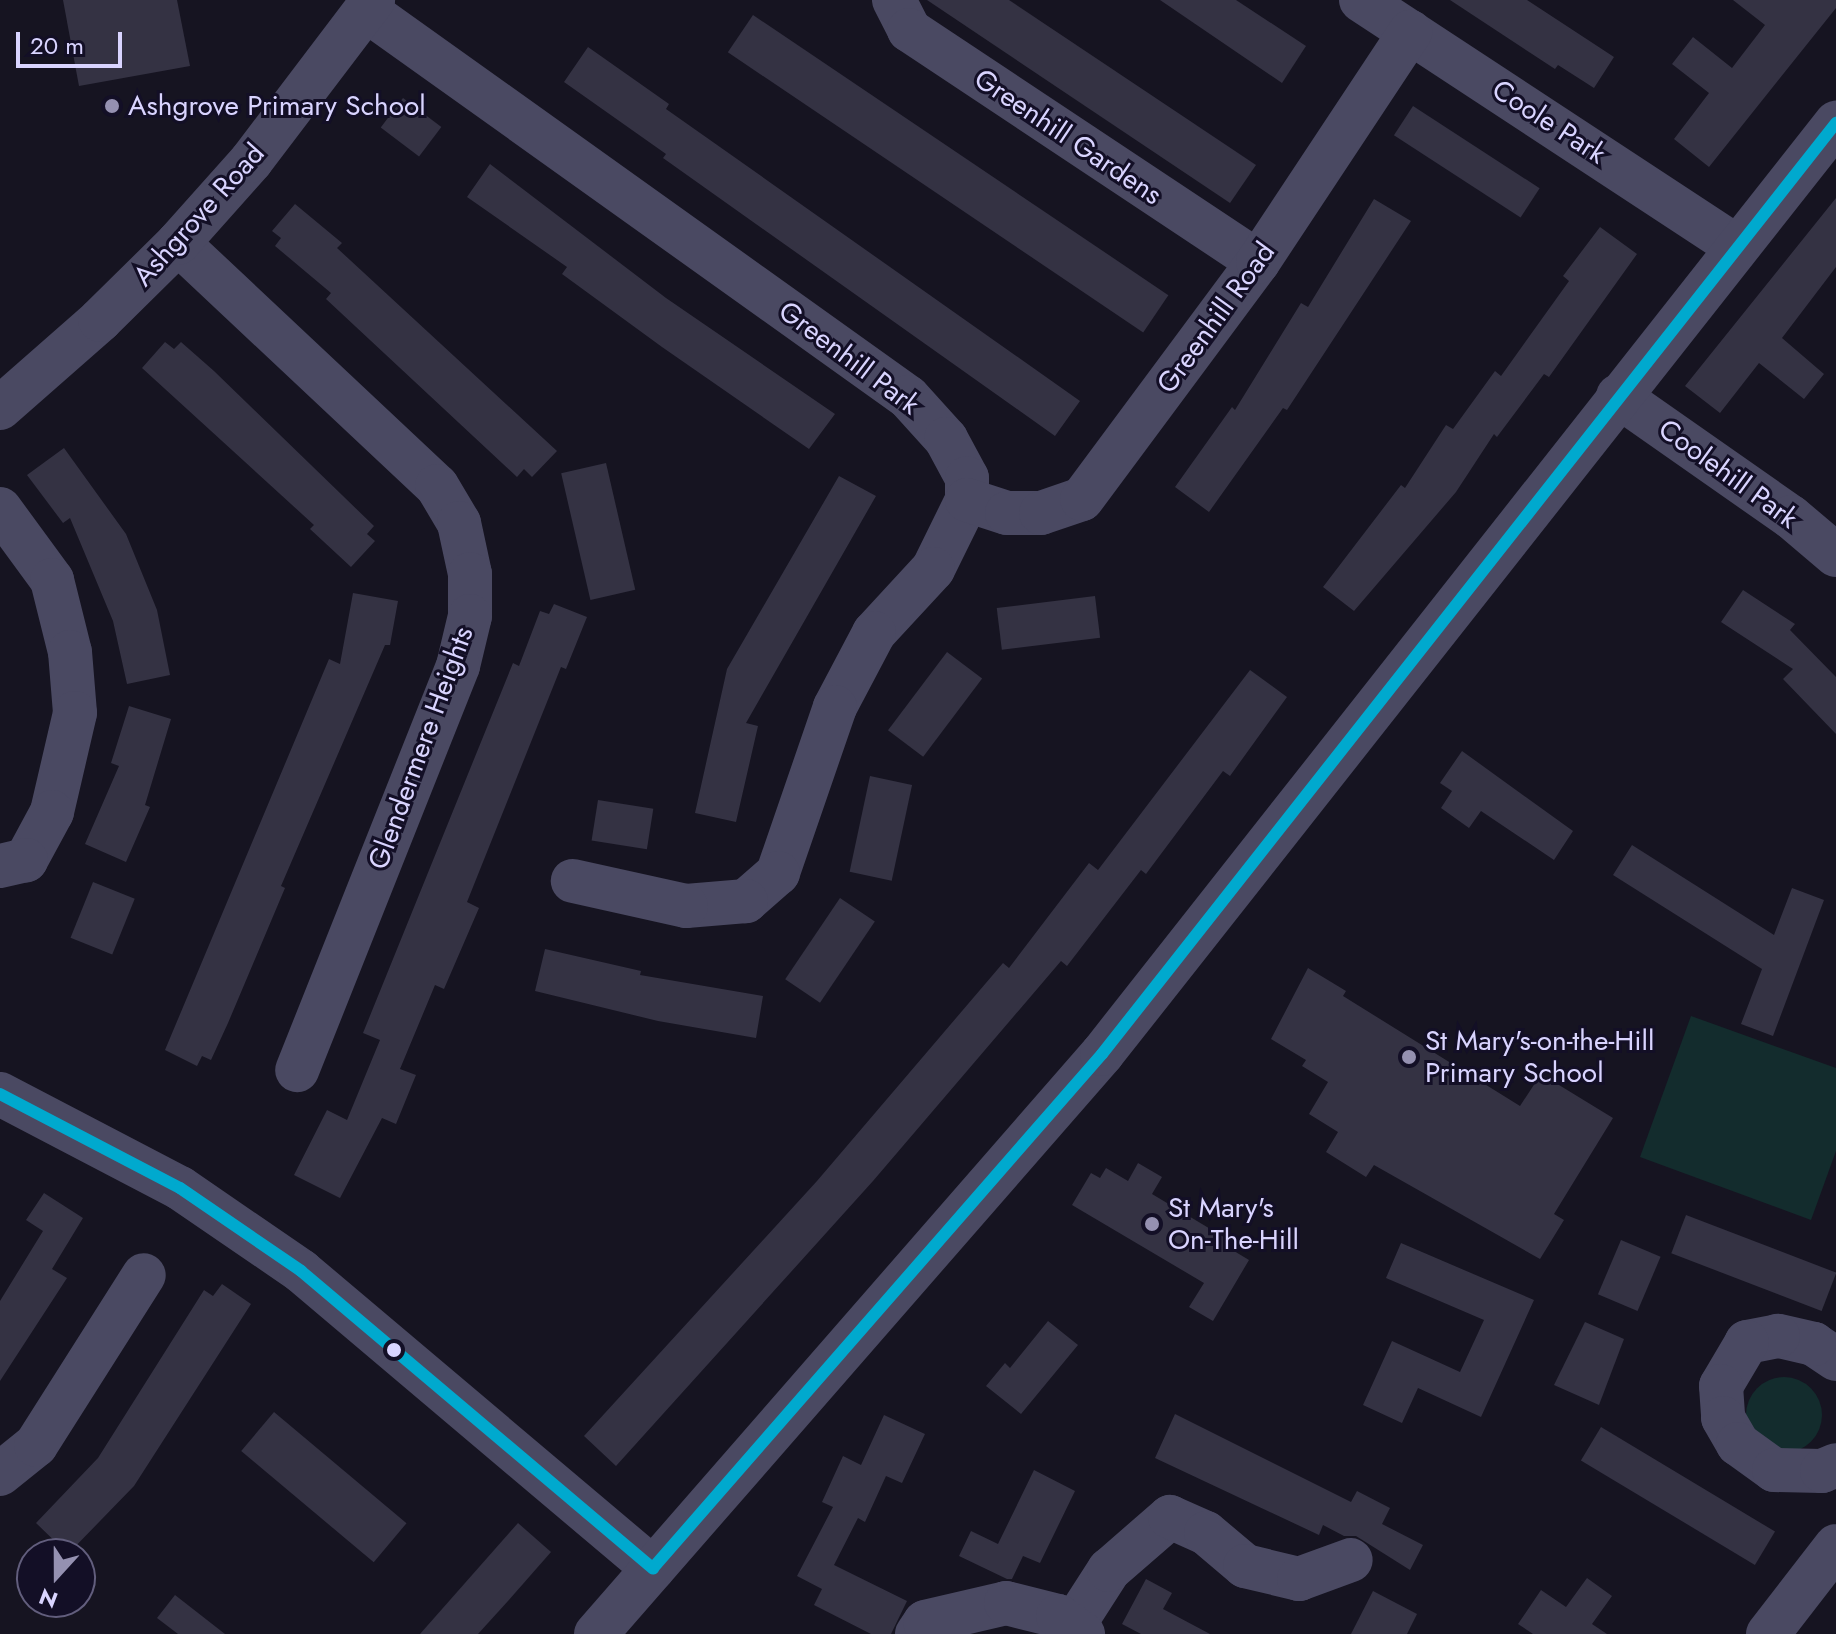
<!DOCTYPE html>
<html>
<head>
<meta charset="utf-8">
<style>
	body { margin:0 }
	#map { position:relative; width:1836px; height:1634px; overflow:hidden; background:#161421; font-family:Jost,sans-serif }
	div>[style] { position:absolute }
	[style*='--x'] { left:calc(var(--x)*1px); top:calc(var(--y)*1px); width:calc(var(--w)*1px); rotate:calc(var(--a)*1deg) }
	.green>* { inset:0; background:#132c2d }
	.round { border-radius:50% }
	.building>* { inset:0; background:#343243; transform-origin:0 0 }
	.minor>* { height:44px; margin:-22px; padding:0 22px; transform-origin:22px; border-radius:22px; background:#4a4962 }
	.bus-1>* { height:12px; margin:-6px; padding:0 6px; transform-origin:6px; border-radius:6px; background:#00a9ce }
	.dots>* { width:22px; height:22px; translate:-50% -50%; box-sizing:border-box; border:4px solid #130f26; border-radius:50% }
	span { translate:-50% -50%; white-space:nowrap; text-align:center; line-height:1.15; -webkit-text-stroke:6px #130f26; paint-order:stroke }
	.poi-label { font-size:28px; color:#d9d4ff }
	.left { translate:0 -50%; text-align:left }
	.street-label { font-size:28px; color:#d9d4ff }
	.north { position:absolute; left:16px; top:1538px; width:80px; height:80px; box-sizing:border-box; background:#130f26; border:2px solid #625e7d; border-radius:50%; rotate:201deg; font-size:22px; font-weight:700; line-height:32px; text-align:center; color:#d9d4ff }
	.north::after { content:''; display:block; margin:auto; width:28px; height:36px; background:#9591b1; clip-path:polygon(50% 0,100% 100%,50% 72%,0 100%) }
	.scale { position:absolute; left:16px; top:32px; width:106px; height:36px; box-sizing:border-box; border:4px solid #d9d4ff; border-top:0; padding-left:10px; font-size:24px; line-height:28px; white-space:nowrap; color:#d9d4ff; -webkit-text-stroke:6px #130f26; paint-order:stroke }
</style>
</head>
<body>
<div id="map">
	<div class="green">
		<div style="clip-path:polygon(1691px 1016px,1836px 1068px,1836px 1151px,1811px 1220px,1640px 1157px)"></div>
		<div class="round" style="left:1746px;top:1377px;width:76px;height:76px"></div>
	</div>
	<div class="building">
		<div style="clip-path:polygon(63px 0,177px 0,190px 66px,79px 86px)"></div>
		<div style="clip-path:polygon(927px 0,1009px 0,1256px 165px,1230px 203px)"></div>
		<div style="clip-path:polygon(1160px 0,1236px 0,1306px 46px,1282px 83px)"></div>
		<div style="clip-path:polygon(1450px 0,1527px 0,1614px 57px,1594px 88px,1558px 65px,1555px 69px)"></div>
		<div style="clip-path:polygon(1733px 0,1836px 0,1836px 8px,1709px 167px,1674px 139px,1709px 93px,1672px 64px,1693px 37px,1732px 68px,1765px 25px)"></div>
		<div style="left:753px;top:15px;width:501px;height:45px;rotate:34deg"></div>
		<div style="clip-path:polygon(588px 47px,669px 104px,666px 109px,1080px 401px,1055px 436px,663px 158px,666px 154px,564px 82px)"></div>
		<div style="left:403px;top:98px;width:48px;height:37px;rotate:37deg"></div>
		<div style="left:1413px;top:106px;width:151px;height:35px;rotate:33deg"></div>
		<div style="clip-path:polygon(490px 164px,666px 298px,835px 414px,809px 449px,662px 347px,562px 274px,567px 267px,467px 197px)"></div>
		<div style="clip-path:polygon(1836px 198px,1836px 267px,1782px 338px,1824px 374px,1804px 399px,1759px 363px,1720px 413px,1685px 386px)"></div>
		<div style="clip-path:polygon(1374px 199px,1411px 221px,1287px 410px,1283px 408px,1209px 512px,1175px 487px,1232px 407px,1235px 410px,1301px 303px,1308px 307px)"></div>
		<div style="clip-path:polygon(295px 204px,342px 243px,337px 248px,557px 451px,532px 477px,524px 469px,517px 477px,326px 299px,331px 293px,275px 246px,281px 238px,272px 231px)"></div>
		<div style="clip-path:polygon(1600px 227px,1637px 254px,1549px 377px,1544px 374px,1497px 437px,1494px 434px,1456px 492px,1354px 611px,1323px 587px,1401px 485px,1405px 488px,1446px 425px,1453px 429px,1495px 371px,1501px 376px,1569px 281px,1563px 276px)"></div>
		<div style="clip-path:polygon(165px 342px,174px 349px,181px 342px,214px 371px,374px 526px,367px 534px,375px 541px,351px 567px,310px 529px,314px 525px,142px 368px)"></div>
		<div style="clip-path:polygon(64px 448px,126px 534px,157px 610px,170px 675px,127px 684px,113px 621px,70px 518px,63px 523px,27px 475px)"></div>
		<div style="left:606px;top:463px;width:130px;height:46px;rotate:77deg"></div>
		<div style="clip-path:polygon(839px 476px,876px 496px,746px 723px,758px 726px,736px 822px,695px 813px,727px 669px)"></div>
		<div style="clip-path:polygon(1743px 590px,1795px 624px,1790px 630px,1836px 677px,1836px 734px,1783px 679px,1793px 669px,1721px 622px)"></div>
		<div style="clip-path:polygon(353px 593px,398px 601px,390px 645px,385px 645px,281px 886px,285px 888px,228px 1023px,211px 1060px,202px 1056px,197px 1066px,165px 1050px,329px 659px,340px 664px)"></div>
		<div style="left:1095px;top:596px;width:42px;height:99px;rotate:83deg"></div>
		<div style="clip-path:polygon(554px 604px,587px 617px,566px 669px,561px 667px,467px 902px,479px 908px,444px 989px,435px 985px,400px 1069px,416px 1075px,396px 1124px,382px 1118px,340px 1198px,294px 1175px,327px 1110px,347px 1120px,380px 1040px,363px 1033px,513px 663px,519px 666px,540px 611px,549px 614px)"></div>
		<div style="left:947px;top:652px;width:44px;height:98px;rotate:37deg"></div>
		<div style="clip-path:polygon(1250px 670px,1287px 697px,1230px 776px,1223px 771px,1146px 874px,1141px 870px,1067px 966px,1061px 961px,873px 1181px,616px 1466px,584px 1436px,817px 1181px,1003px 963px,1009px 968px,1089px 863px,1098px 870px)"></div>
		<div style="clip-path:polygon(129px 706px,171px 719px,145px 805px,150px 807px,126px 862px,85px 844px,119px 766px,111px 763px)"></div>
		<div style="clip-path:polygon(1462px 751px,1573px 831px,1554px 860px,1481px 811px,1469px 828px,1441px 808px,1452px 791px,1440px 783px)"></div>
		<div style="left:870px;top:776px;width:43px;height:98px;rotate:12deg"></div>
		<div style="left:598px;top:800px;width:56px;height:41px;rotate:9deg"></div>
		<div style="clip-path:polygon(1632px 845px,1774px 935px,1792px 888px,1824px 900px,1773px 1036px,1741px 1024px,1762px 969px,1613px 875px)"></div>
		<div style="left:93px;top:882px;width:45px;height:60px;rotate:22deg"></div>
		<div style="left:840px;top:898px;width:42px;height:98px;rotate:34deg"></div>
		<div style="clip-path:polygon(545px 949px,641px 971px,640px 975px,763px 996px,756px 1038px,658px 1021px,535px 991px)"></div>
		<div style="clip-path:polygon(1308px 968px,1346px 991px,1343px 996px,1520px 1106px,1541px 1074px,1613px 1118px,1554px 1214px,1564px 1220px,1540px 1259px,1374px 1165px,1366px 1177px,1326px 1152px,1338px 1132px,1309px 1114px,1328px 1082px,1302px 1066px,1306px 1060px,1271px 1039px)"></div>
		<div style="clip-path:polygon(1138px 1163px,1162px 1177px,1152px 1194px,1232px 1242px,1229px 1248px,1249px 1260px,1213px 1321px,1189px 1307px,1204px 1283px,1072px 1205px,1091px 1173px,1100px 1178px,1106px 1168px,1128px 1181px)"></div>
		<div style="clip-path:polygon(44px 1193px,83px 1218px,52px 1269px,67px 1278px,0 1381px,0 1301px,43px 1231px,26px 1220px)"></div>
		<div style="left:1686px;top:1215px;width:161px;height:41px;rotate:21deg"></div>
		<div style="left:1621px;top:1240px;width:43px;height:59px;rotate:23deg"></div>
		<div style="clip-path:polygon(1401px 1243px,1534px 1300px,1481px 1417px,1418px 1388px,1402px 1423px,1363px 1405px,1392px 1341px,1460px 1372px,1484px 1320px,1386px 1278px)"></div>
		<div style="clip-path:polygon(222px 1284px,251px 1304px,134px 1486px,68px 1554px,36px 1523px,98px 1458px,204px 1290px,213px 1296px)"></div>
		<div style="clip-path:polygon(1048px 1321px,1078px 1345px,1021px 1414px,986px 1386px,1005px 1363px,1010px 1368px)"></div>
		<div style="clip-path:polygon(1585px 1322px,1624px 1339px,1599px 1405px,1554px 1385px)"></div>
		<div style="left:274px;top:1412px;width:173px;height:51px;rotate:40deg"></div>
		<div style="clip-path:polygon(1175px 1414px,1351px 1502px,1357px 1491px,1390px 1508px,1382px 1524px,1423px 1545px,1410px 1570px,1356px 1536px,1344px 1536px,1323px 1525px,1319px 1535px,1155px 1458px)"></div>
		<div style="clip-path:polygon(884px 1415px,925px 1434px,902px 1483px,886px 1476px,865px 1522px,858px 1518px,834px 1565px,907px 1601px,891px 1634px,871px 1634px,814px 1605px,822px 1589px,797px 1576px,833px 1507px,822px 1502px,843px 1456px,861px 1465px)"></div>
		<div style="left:1601px;top:1427px;width:203px;height:39px;rotate:31deg"></div>
		<div style="clip-path:polygon(1034px 1470px,1075px 1491px,1040px 1563px,1023px 1556px,1012px 1579px,1007px 1579px,959px 1556px,971px 1531px,998px 1544px)"></div>
		<div style="clip-path:polygon(518px 1523px,551px 1552px,508px 1601px,478px 1634px,420px 1634px)"></div>
		<div style="clip-path:polygon(1587px 1578px,1612px 1596px,1592px 1624px,1607px 1634px,1533px 1634px,1518px 1624px,1541px 1590px,1566px 1607px)"></div>
		<div style="clip-path:polygon(1146px 1579px,1172px 1593px,1163px 1609px,1210px 1634px,1141px 1634px,1122px 1624px)"></div>
		<div style="clip-path:polygon(1373px 1591px,1417px 1614px,1407px 1634px,1351px 1634px)"></div>
		<div style="clip-path:polygon(175px 1595px,225px 1634px,178px 1634px,157px 1618px)"></div>
	</div>
	<div class="minor">
		<div style="--x:894;--y:0;--w:34;--a:63"></div>
		<div style="--x:909;--y:30;--w:419;--a:33.6"></div>
		<div style="--x:1361;--y:0;--w:448;--a:33.3"></div>
		<div style="--x:366;--y:10;--w:666;--a:35.53"></div>
		<div style="--x:908;--y:397;--w:57;--a:47.9"></div>
		<div style="--x:946;--y:439;--w:44;--a:61.7"></div>
		<div style="--x:967;--y:478;--w:22;--a:90"></div>
		<div style="--x:967;--y:500;--w:77;--a:116.2"></div>
		<div style="--x:933;--y:569;--w:87;--a:132.7"></div>
		<div style="--x:874;--y:633;--w:84;--a:117.8"></div>
		<div style="--x:835;--y:707;--w:176;--a:109"></div>
		<div style="--x:778;--y:873;--w:43;--a:138.8"></div>
		<div style="--x:746;--y:901;--w:60;--a:175.2"></div>
		<div style="--x:686;--y:906;--w:116;--a:-167.5"></div>
		<div style="--x:178;--y:243;--w:355;--a:43.2"></div>
		<div style="--x:437;--y:486;--w:43;--a:59.3"></div>
		<div style="--x:459;--y:523;--w:52;--a:77.8"></div>
		<div style="--x:470;--y:574;--w:42;--a:90"></div>
		<div style="--x:470;--y:616;--w:51;--a:103.5"></div>
		<div style="--x:458;--y:666;--w:435;--a:111.7"></div>
		<div style="--x:1618;--y:396;--w:211;--a:35"></div>
		<div style="--x:1791;--y:517;--w:59;--a:40.2"></div>
		<div style="--x:0;--y:408;--w:133;--a:-41.3"></div>
		<div style="--x:100;--y:320;--w:110;--a:-44.6"></div>
		<div style="--x:178;--y:243;--w:110;--a:-48.3"></div>
		<div style="--x:251;--y:161;--w:202;--a:-52.8"></div>
		<div style="--x:967;--y:500;--w:42;--a:18"></div>
		<div style="--x:1007;--y:513;--w:34;--a:0"></div>
		<div style="--x:1041;--y:513;--w:43;--a:-18.9"></div>
		<div style="--x:1082;--y:499;--w:295;--a:-53.4"></div>
		<div style="--x:1258;--y:262;--w:276;--a:-56.5"></div>
		<div style="--x:0;--y:509;--w:88;--a:53.8"></div>
		<div style="--x:52;--y:580;--w:74;--a:76"></div>
		<div style="--x:70;--y:652;--w:61;--a:85.3"></div>
		<div style="--x:75;--y:713;--w:102;--a:103.1"></div>
		<div style="--x:52;--y:812;--w:55;--a:118.4"></div>
		<div style="--x:26;--y:860;--w:27;--a:167"></div>
		<div style="--x:0;--y:1094;--w:203;--a:27.6"></div>
		<div style="--x:180;--y:1188;--w:147;--a:34.4"></div>
		<div style="--x:301;--y:1271;--w:461;--a:40.2"></div>
		<div style="--x:1836;--y:1359;--w:27;--a:-146"></div>
		<div style="--x:1814;--y:1344;--w:37;--a:-167"></div>
		<div style="--x:1778;--y:1336;--w:32;--a:169"></div>
		<div style="--x:1747;--y:1342;--w:51;--a:120.6"></div>
		<div style="--x:1721;--y:1386;--w:32;--a:86"></div>
		<div style="--x:1723;--y:1418;--w:30;--a:60"></div>
		<div style="--x:1738;--y:1444;--w:44;--a:35.8"></div>
		<div style="--x:1774;--y:1470;--w:48;--a:1.2"></div>
		<div style="--x:1822;--y:1471;--w:15;--a:-23"></div>
		<div style="--x:0;--y:1474;--w:46;--a:-38.9"></div>
		<div style="--x:36;--y:1445;--w:201;--a:-57.6"></div>
		<div style="--x:1073;--y:1626;--w:67;--a:-57.3"></div>
		<div style="--x:1109;--y:1570;--w:81;--a:-41"></div>
		<div style="--x:1170;--y:1517;--w:39;--a:24"></div>
		<div style="--x:1206;--y:1533;--w:51;--a:40.2"></div>
		<div style="--x:1245;--y:1566;--w:56;--a:13.5"></div>
		<div style="--x:1299;--y:1579;--w:55;--a:-20.1"></div>
		<div style="--x:596;--y:1634;--w:770;--a:-48.9"></div>
		<div style="--x:1102;--y:1054;--w:1186;--a:-51.75"></div>
		<div style="--x:917;--y:1634;--w:14;--a:-56"></div>
		<div style="--x:925;--y:1622;--w:83;--a:-13.2"></div>
		<div style="--x:1006;--y:1603;--w:54;--a:14"></div>
		<div style="--x:1058;--y:1616;--w:31;--a:36"></div>
		<div style="--x:1768;--y:1634;--w:111;--a:-52.3"></div>
	</div>
	<div class="bus-1">
		<div style="--x:0;--y:1094;--w:203;--a:27.6"></div>
		<div style="--x:180;--y:1188;--w:147;--a:34.4"></div>
		<div style="--x:301;--y:1271;--w:461;--a:40.2"></div>
		<div style="--x:653;--y:1568;--w:682;--a:-48.86"></div>
		<div style="--x:1102;--y:1054;--w:1186;--a:-51.75"></div>
	</div>
	<div class="dots">
		<div style="left:112px;top:106px;background:#9591b1"></div>
		<div style="left:1409px;top:1057px;background:#9591b1"></div>
		<div style="left:1152px;top:1224px;background:#9591b1"></div>
		<div style="left:394px;top:1350px;background:#d9d4ff"></div>
	</div>
	<div class="poi-label">
		<span class="left" style="left:128px;top:106px">Ashgrove Primary School</span>
		<span class="left" style="left:1425px;top:1057px">St Mary's-on-the-Hill<br>Primary School</span>
		<span class="left" style="left:1168px;top:1224px">St Mary's<br>On-The-Hill</span>
	</div>
	<div class="street-label">
		<span style="left:1549px;top:122px;rotate:33deg">Coole Park</span>
		<span style="left:1068px;top:137px;rotate:34deg">Greenhill Gardens</span>
		<span style="left:199px;top:215px;rotate:-48deg">Ashgrove Road</span>
		<span style="left:1216px;top:318px;rotate:-54deg">Greenhill Road</span>
		<span style="left:849px;top:358px;rotate:37deg">Greenhill Park</span>
		<span style="left:1728px;top:474px;rotate:36deg">Coolehill Park</span>
		<span style="left:421px;top:748px;rotate:-70deg">Glendermere Heights</span>
	</div>
	<div class="north">N</div>
	<div class="scale">20 m</div>
</div>
</body>
</html>
